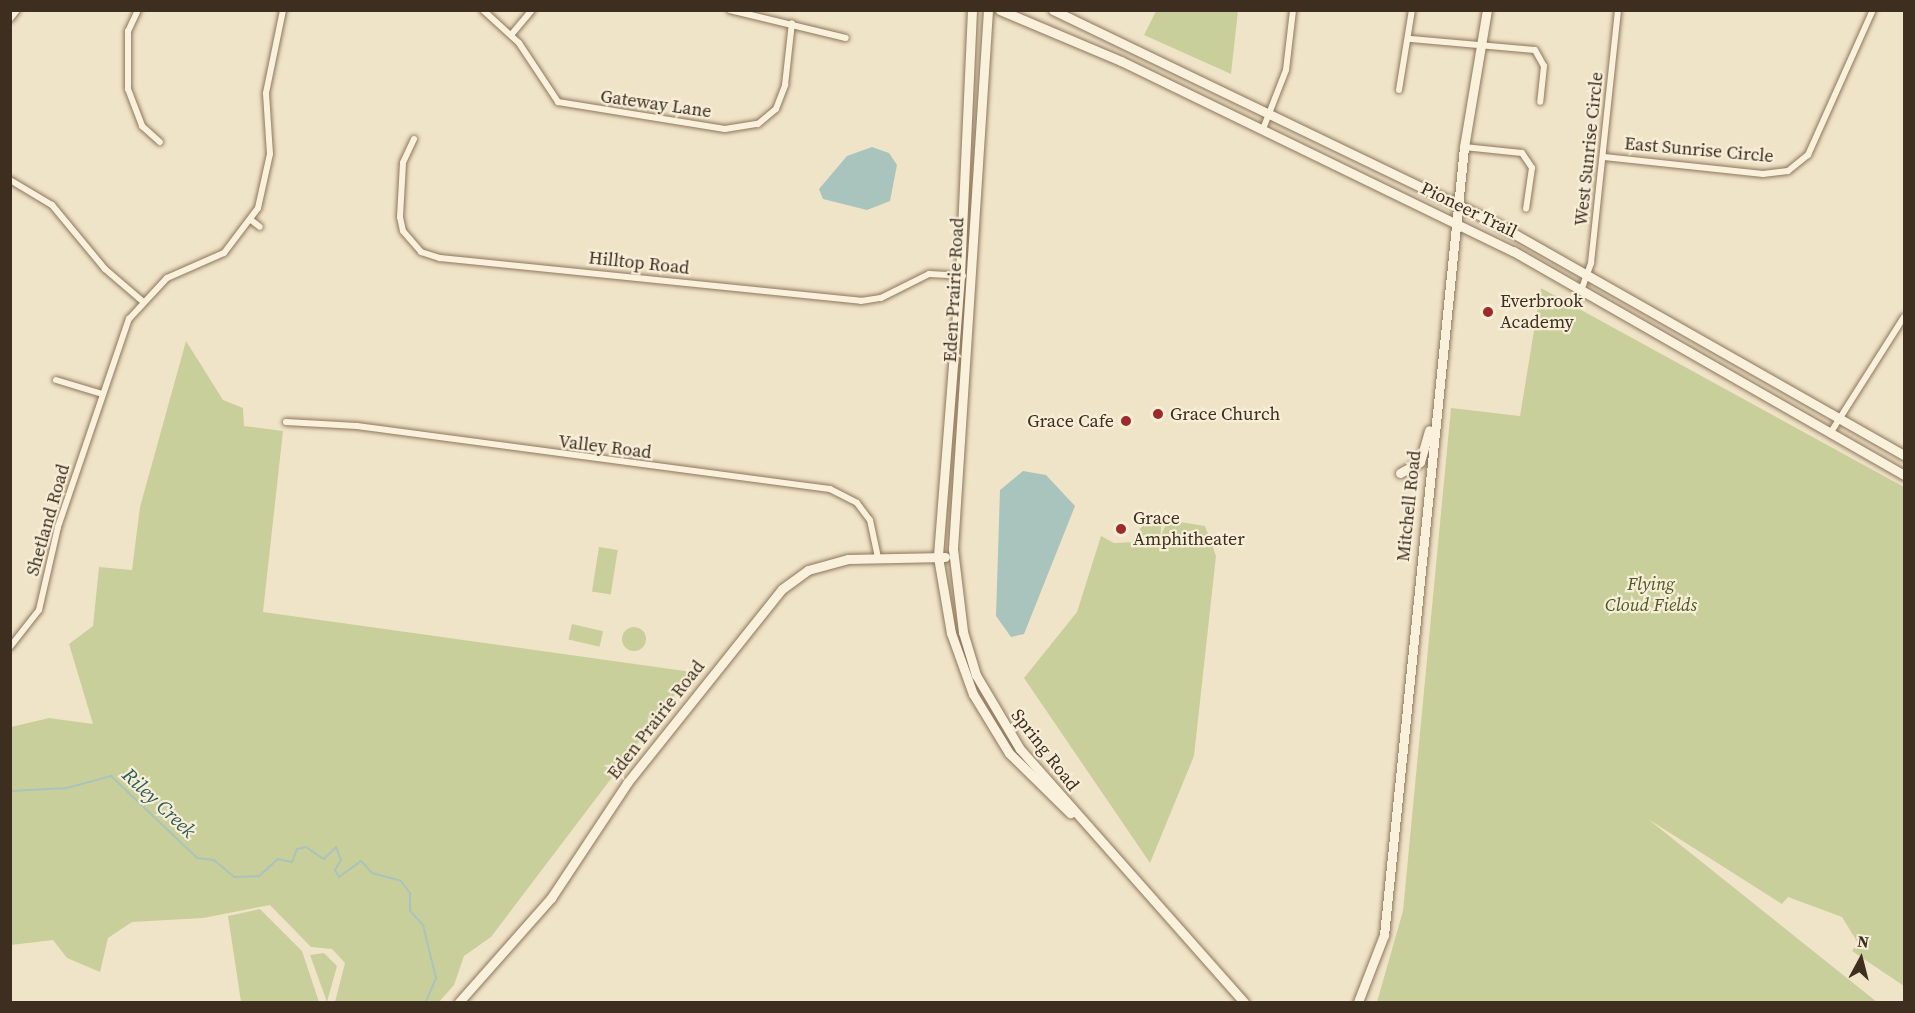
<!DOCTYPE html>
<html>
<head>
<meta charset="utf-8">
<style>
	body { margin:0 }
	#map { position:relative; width:1915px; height:1013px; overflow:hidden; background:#f0e4c8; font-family:"Source Serif 4",serif }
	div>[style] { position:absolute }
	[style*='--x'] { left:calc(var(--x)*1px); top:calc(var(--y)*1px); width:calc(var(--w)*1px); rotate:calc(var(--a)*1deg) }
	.green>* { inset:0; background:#c9cf9b; transform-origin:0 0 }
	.round { border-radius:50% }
	.water>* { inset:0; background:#a9c4bc }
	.stream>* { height:2px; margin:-1px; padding:0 1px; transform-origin:1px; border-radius:1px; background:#a9c4bc }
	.roads { filter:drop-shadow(0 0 2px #8d765c) drop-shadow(0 0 2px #8d765c) }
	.street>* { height:6px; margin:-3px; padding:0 3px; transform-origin:3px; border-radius:3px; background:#faf1dc }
	.secondary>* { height:9px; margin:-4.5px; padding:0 4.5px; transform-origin:4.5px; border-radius:4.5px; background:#faf1dc }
	.dots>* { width:16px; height:16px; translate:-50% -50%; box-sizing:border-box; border:3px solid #f7eed8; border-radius:50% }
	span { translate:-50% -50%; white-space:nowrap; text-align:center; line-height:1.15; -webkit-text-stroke:4.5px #f7eed8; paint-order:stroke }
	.street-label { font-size:18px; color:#3d2e20 }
	.poi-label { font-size:18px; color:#3d2e20 }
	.left { translate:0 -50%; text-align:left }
	.right { translate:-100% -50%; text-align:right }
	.park-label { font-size:18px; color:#4d5a26; font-style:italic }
	.water-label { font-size:20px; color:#2f5d5a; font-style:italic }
	.frame { position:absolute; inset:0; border:12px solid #3d2e20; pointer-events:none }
	.north { position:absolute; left:1831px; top:929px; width:60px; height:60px; -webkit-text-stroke:4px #f7eed8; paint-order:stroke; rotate:7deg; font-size:16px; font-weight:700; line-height:24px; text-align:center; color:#3d2e20 }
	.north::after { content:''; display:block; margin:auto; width:21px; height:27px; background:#3d2e20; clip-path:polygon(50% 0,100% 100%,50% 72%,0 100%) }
</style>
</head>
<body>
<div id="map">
	<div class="green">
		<div style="clip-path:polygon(1156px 11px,1238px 11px,1231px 74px,1144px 35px)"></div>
		<div style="clip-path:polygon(1541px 288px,1904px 487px,1904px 986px,1852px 951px,1858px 943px,1842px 917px,1788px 897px,1782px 904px,1648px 819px,1877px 1002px,1377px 1002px,1403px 911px,1451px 408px,1520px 416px)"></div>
		<div style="clip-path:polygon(186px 341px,223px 400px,243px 408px,244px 426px,283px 431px,263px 612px,692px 672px,491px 937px,464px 956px,454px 985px,439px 1002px,335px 1002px,345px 963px,332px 949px,311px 947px,270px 905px,203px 918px,132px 922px,108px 938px,100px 972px,67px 958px,53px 940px,11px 945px,11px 727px,49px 718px,93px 724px,69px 644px,93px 626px,99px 567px,132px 570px,140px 507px)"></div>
		<div style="clip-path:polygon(1141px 516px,1162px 519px,1160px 538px,1168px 520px,1205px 526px,1216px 556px,1194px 756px,1150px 863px,1024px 678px,1077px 612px,1101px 536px,1114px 543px,1156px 541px,1139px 538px)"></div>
		<div style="left:599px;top:547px;width:19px;height:45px;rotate:9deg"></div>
		<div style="left:572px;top:624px;width:32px;height:16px;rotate:13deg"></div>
		<div class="round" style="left:622px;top:627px;width:24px;height:24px"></div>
		<div style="clip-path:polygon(260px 909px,302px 951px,319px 1002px,241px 1002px,228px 916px)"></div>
		<div style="clip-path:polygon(324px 953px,337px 966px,327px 1002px,310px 955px)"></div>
	</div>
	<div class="water">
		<div style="clip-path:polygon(872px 147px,889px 153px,897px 165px,890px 201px,867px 210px,823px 199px,819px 189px,847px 156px)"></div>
		<div style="clip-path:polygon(1023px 471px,1046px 475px,1075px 506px,1024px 634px,1011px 637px,996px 616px,1000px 490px)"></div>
	</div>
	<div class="stream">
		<div style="--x:10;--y:791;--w:57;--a:-3"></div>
		<div style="--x:67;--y:788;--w:46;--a:-15.3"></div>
		<div style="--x:111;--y:776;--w:119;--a:43.6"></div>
		<div style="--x:197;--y:858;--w:17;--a:7"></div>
		<div style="--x:214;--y:860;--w:26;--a:40"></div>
		<div style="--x:234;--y:877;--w:25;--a:-2"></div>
		<div style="--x:259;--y:876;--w:25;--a:-42"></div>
		<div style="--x:278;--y:859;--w:14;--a:12"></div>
		<div style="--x:292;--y:862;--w:14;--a:-69"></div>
		<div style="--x:297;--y:849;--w:9;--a:-13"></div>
		<div style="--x:306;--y:847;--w:22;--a:34"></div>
		<div style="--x:324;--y:859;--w:17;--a:-45"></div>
		<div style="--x:336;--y:847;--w:14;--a:69"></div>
		<div style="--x:341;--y:860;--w:12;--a:121"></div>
		<div style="--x:335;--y:870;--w:8;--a:60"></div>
		<div style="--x:339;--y:877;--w:27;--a:-36"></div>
		<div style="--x:361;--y:861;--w:16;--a:47"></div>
		<div style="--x:372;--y:873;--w:30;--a:15"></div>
		<div style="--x:401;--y:881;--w:15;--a:53"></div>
		<div style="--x:410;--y:893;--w:18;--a:90"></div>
		<div style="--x:410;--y:911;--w:19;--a:47"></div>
		<div style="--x:423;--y:925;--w:55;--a:76.2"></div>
		<div style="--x:436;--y:978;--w:26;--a:113"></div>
	</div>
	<div class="roads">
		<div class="street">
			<div style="--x:138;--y:10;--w:23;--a:115"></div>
			<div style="--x:128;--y:31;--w:58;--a:90"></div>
			<div style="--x:128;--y:89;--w:40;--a:69"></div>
			<div style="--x:142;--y:126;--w:24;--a:42"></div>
			<div style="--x:483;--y:10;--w:49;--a:42.5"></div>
			<div style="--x:519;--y:43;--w:71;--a:56.5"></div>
			<div style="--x:558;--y:102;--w:169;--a:9.2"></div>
			<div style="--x:725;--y:129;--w:33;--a:-9"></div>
			<div style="--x:758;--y:124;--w:23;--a:-40"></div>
			<div style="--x:776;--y:109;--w:26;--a:-69"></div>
			<div style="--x:785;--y:85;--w:62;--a:-83.6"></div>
			<div style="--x:730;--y:10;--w:119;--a:13.6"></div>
			<div style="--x:10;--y:19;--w:11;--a:-52"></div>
			<div style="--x:511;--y:35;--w:33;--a:-50"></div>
			<div style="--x:1411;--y:39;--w:124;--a:5.1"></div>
			<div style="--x:1535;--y:50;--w:18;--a:61"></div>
			<div style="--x:1544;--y:66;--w:36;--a:96"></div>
			<div style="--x:1399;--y:90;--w:81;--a:-80.8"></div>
			<div style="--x:1263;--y:129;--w:63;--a:-68.7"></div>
			<div style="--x:1286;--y:70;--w:60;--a:-83.3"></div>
			<div style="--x:414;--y:139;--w:26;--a:115"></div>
			<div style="--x:403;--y:163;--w:54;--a:93.2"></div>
			<div style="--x:400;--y:217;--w:14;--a:78"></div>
			<div style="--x:403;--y:231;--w:28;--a:49"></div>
			<div style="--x:421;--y:252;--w:20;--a:18"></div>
			<div style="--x:440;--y:258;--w:423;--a:5.8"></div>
			<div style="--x:861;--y:301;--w:20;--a:-9"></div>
			<div style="--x:881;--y:298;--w:54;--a:-26.6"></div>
			<div style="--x:929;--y:274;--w:34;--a:3"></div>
			<div style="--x:1464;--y:147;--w:58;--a:5.9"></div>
			<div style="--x:1522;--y:153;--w:18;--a:56"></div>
			<div style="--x:1532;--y:168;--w:41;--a:98.3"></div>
			<div style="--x:1604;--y:157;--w:160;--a:6.1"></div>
			<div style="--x:1763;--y:174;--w:25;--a:-7"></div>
			<div style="--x:1788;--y:171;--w:26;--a:-39"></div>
			<div style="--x:1808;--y:155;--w:159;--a:-65.9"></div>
			<div style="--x:10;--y:180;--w:49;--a:30.8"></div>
			<div style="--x:52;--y:205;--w:83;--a:50.4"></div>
			<div style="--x:105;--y:269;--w:48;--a:40.7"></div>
			<div style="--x:251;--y:220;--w:11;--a:38"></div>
			<div style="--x:1582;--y:288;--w:27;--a:-70"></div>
			<div style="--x:1591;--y:263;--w:254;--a:-83.9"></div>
			<div style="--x:56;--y:380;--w:48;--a:16.9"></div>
			<div style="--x:286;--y:422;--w:71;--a:3.2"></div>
			<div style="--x:357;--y:426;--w:477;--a:7.6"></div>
			<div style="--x:830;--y:489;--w:30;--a:27"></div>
			<div style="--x:857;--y:503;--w:21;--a:53"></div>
			<div style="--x:870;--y:520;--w:39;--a:78"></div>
			<div style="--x:1831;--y:432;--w:136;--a:-57.6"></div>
			<div style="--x:10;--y:647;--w:47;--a:-51.9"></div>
			<div style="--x:39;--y:610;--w:85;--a:-77.1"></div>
			<div style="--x:58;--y:527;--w:220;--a:-71.2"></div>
			<div style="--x:129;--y:319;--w:56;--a:-47.2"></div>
			<div style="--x:167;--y:278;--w:62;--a:-23.7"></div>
			<div style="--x:224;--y:253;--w:56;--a:-52.9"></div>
			<div style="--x:258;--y:208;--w:55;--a:-77.5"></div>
			<div style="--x:270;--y:154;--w:61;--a:-93.8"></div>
			<div style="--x:266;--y:93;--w:85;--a:-78.4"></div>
		</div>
		<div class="secondary">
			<div style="--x:972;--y:10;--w:266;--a:92.6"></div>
			<div style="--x:960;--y:276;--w:282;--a:94.5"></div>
			<div style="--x:938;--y:557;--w:77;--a:80.3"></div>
			<div style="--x:951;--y:633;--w:65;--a:70.2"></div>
			<div style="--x:973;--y:694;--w:69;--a:58.6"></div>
			<div style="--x:1009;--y:753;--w:86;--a:44.5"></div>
			<div style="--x:988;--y:10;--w:540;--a:93.72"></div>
			<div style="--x:953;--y:549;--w:84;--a:83.1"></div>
			<div style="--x:963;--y:632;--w:45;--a:73.2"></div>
			<div style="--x:976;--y:675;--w:86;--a:59.3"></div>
			<div style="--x:1020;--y:749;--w:338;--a:48.5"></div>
			<div style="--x:1000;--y:10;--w:131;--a:22.9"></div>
			<div style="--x:1121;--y:61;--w:436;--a:25.9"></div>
			<div style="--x:1513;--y:251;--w:451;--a:29.8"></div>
			<div style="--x:1053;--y:10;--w:493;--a:25.7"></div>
			<div style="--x:1497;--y:224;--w:468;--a:29.6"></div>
			<div style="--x:1400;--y:473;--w:23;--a:-29"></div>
			<div style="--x:1420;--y:462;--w:33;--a:-74"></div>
			<div style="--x:459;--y:1002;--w:139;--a:-48.5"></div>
			<div style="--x:551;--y:898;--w:138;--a:-56.5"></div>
			<div style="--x:627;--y:783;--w:248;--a:-51.4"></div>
			<div style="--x:782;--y:589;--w:32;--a:-36"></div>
			<div style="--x:808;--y:570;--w:41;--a:-15.4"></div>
			<div style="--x:848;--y:559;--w:97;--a:-1.2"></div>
			<div style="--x:1358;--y:1002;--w:72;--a:-68.8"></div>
			<div style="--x:1384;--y:935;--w:792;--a:-84.2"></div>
			<div style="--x:1464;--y:147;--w:139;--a:-80.5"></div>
		</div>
	</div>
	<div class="dots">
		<div style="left:1488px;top:312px;background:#9e2a2b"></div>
		<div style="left:1158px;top:414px;background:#9e2a2b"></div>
		<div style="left:1126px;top:421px;background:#9e2a2b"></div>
		<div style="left:1121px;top:529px;background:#9e2a2b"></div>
	</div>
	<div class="street-label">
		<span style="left:656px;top:104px;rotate:8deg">Gateway Lane</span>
		<span style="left:1589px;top:149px;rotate:-84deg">West Sunrise Circle</span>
		<span style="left:1699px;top:150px;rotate:5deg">East Sunrise Circle</span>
		<span style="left:1469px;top:210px;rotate:26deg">Pioneer Trail</span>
		<span style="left:639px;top:263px;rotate:6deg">Hilltop Road</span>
		<span style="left:954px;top:290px;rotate:-87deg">Eden Prairie Road</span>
		<span style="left:605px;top:447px;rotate:7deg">Valley Road</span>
		<span style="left:1409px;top:506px;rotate:-84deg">Mitchell Road</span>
		<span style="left:48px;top:520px;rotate:-74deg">Shetland Road</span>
		<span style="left:656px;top:720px;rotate:-52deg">Eden Prairie Road</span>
		<span style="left:1045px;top:750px;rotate:52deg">Spring Road</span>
	</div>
	<div class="poi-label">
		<span class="left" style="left:1500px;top:312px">Everbrook<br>Academy</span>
		<span class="left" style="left:1170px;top:414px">Grace Church</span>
		<span class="right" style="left:1114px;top:421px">Grace Cafe</span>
		<span class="left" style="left:1133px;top:529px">Grace<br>Amphitheater</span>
	</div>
	<div class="park-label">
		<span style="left:1651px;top:595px">Flying<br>Cloud Fields</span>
	</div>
	<div class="water-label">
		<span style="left:159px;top:803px;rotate:43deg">Riley Creek</span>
	</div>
	<div class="frame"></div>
	<div class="north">N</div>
</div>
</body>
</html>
